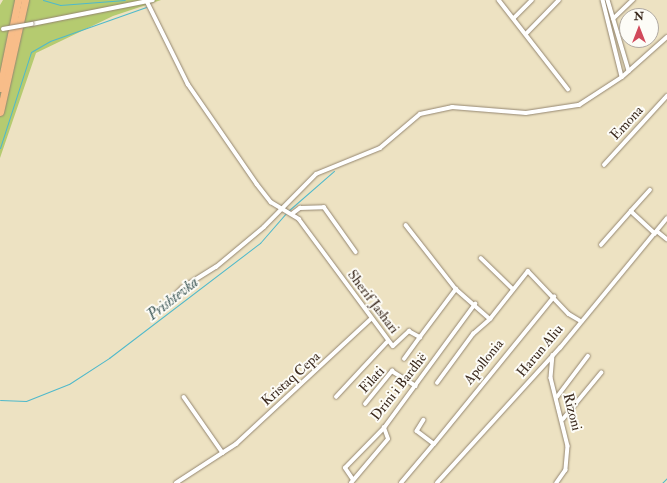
<!DOCTYPE html>
<html>
<head>
<meta charset="utf-8">
<style>
	body { margin:0 }
	#map { position:relative; width:667px; height:483px; overflow:hidden; background:#ede2c2; font-family:"IM FELL Double Pica",serif }
	div>[style] { position:absolute }
	[style*='--x'] { left:calc(var(--x)*1px); top:calc(var(--y)*1px); width:calc(var(--w)*1px); rotate:calc(var(--a)*1deg) }
	.green>* { inset:0; background:#b5cb70 }
	.stream>* { height:1px; margin:-0.5px; padding:0 0.5px; transform-origin:0.5px; border-radius:0.5px; background:#4fb9cb }
	.roads { filter:drop-shadow(0 0 1px #948670) drop-shadow(0 0 1px #948670) }
	.minor>* { height:3.5px; margin:-1.75px; padding:0 1.75px; transform-origin:1.75px; border-radius:1.75px; background:#fff }
	.motorway>* { height:7px; margin:-3.5px; padding:0 3.5px; transform-origin:3.5px; border-radius:3.5px; background:#f8bd89 }
	.bridges { filter:drop-shadow(0 0 1px #948670) drop-shadow(0 0 1px #948670) }
	.minor-bridge>* { height:3.5px; margin:-1.75px; padding:0 1.75px; transform-origin:1.75px; border-radius:1.75px; background:#fff }
	span { translate:-50% -50%; white-space:nowrap; text-align:center; line-height:1.15; -webkit-text-stroke:4px #fdfcf7; paint-order:stroke }
	.street-label { font-size:14px; color:#3b2a1e }
	.water-label { font-size:15px; color:#425c5b; font-style:italic }
	.north { position:absolute; left:619px; top:8px; width:40px; height:40px; box-sizing:border-box; background:#fdfcf7; border:1px solid #afa8a0; border-radius:50%; rotate:0deg; font-size:11px; font-weight:700; line-height:16px; text-align:center; color:#3b2a1e }
	.north::after { content:''; display:block; margin:auto; width:14px; height:18px; background:#d1495b; clip-path:polygon(50% 0,100% 100%,50% 72%,0 100%) }
</style>
</head>
<body>
<div id="map">
	<div class="green">
		<div style="clip-path:polygon(3px 0,161px 0,113px 16px,36px 53px,0 158px,0 5px)"></div>
	</div>
	<div class="stream">
		<div style="--x:43;--y:0;--w:18;--a:16"></div>
		<div style="--x:60;--y:5;--w:65;--a:-4.4"></div>
		<div style="--x:0;--y:148;--w:101;--a:-72.1"></div>
		<div style="--x:31;--y:52;--w:22;--a:-30"></div>
		<div style="--x:50;--y:41;--w:102;--a:-19.5"></div>
		<div style="--x:288;--y:211;--w:61;--a:-41"></div>
		<div style="--x:0;--y:400;--w:26;--a:2"></div>
		<div style="--x:26;--y:401;--w:46;--a:-21.6"></div>
		<div style="--x:69;--y:384;--w:48;--a:-33"></div>
		<div style="--x:109;--y:358;--w:190;--a:-37.3"></div>
		<div style="--x:260;--y:243;--w:40;--a:-49"></div>
		<div style="--x:662;--y:483;--w:7;--a:-45"></div>
	</div>
	<div class="roads">
		<div class="minor">
			<div style="--x:499;--y:0;--w:113;--a:52.2"></div>
			<div style="--x:603;--y:0;--w:79;--a:76.1"></div>
			<div style="--x:608;--y:0;--w:74;--a:73.5"></div>
			<div style="--x:147;--y:1;--w:93;--a:63.7"></div>
			<div style="--x:188;--y:84;--w:121;--a:55.4"></div>
			<div style="--x:257;--y:184;--w:23;--a:52"></div>
			<div style="--x:271;--y:202;--w:33;--a:31"></div>
			<div style="--x:299;--y:219;--w:158;--a:53.5"></div>
			<div style="--x:393;--y:346;--w:22;--a:-43"></div>
			<div style="--x:409;--y:331;--w:13;--a:29"></div>
			<div style="--x:420;--y:337;--w:60;--a:-53.1"></div>
			<div style="--x:456;--y:289;--w:45;--a:41.4"></div>
			<div style="--x:490;--y:319;--w:61;--a:-51.6"></div>
			<div style="--x:528;--y:271;--w:59;--a:46.4"></div>
			<div style="--x:569;--y:314;--w:12;--a:31"></div>
			<div style="--x:514;--y:18;--w:25;--a:-45"></div>
			<div style="--x:613;--y:19;--w:28;--a:-44"></div>
			<div style="--x:32;--y:24;--w:123;--a:-11.2"></div>
			<div style="--x:526;--y:34;--w:47;--a:-45.9"></div>
			<div style="--x:604;--y:165;--w:93;--a:-47.6"></div>
			<div style="--x:631;--y:211;--w:28;--a:-48"></div>
			<div style="--x:292;--y:214;--w:10;--a:-37"></div>
			<div style="--x:300;--y:208;--w:24;--a:-2"></div>
			<div style="--x:324;--y:207;--w:55;--a:54.6"></div>
			<div style="--x:406;--y:225;--w:81;--a:52"></div>
			<div style="--x:657;--y:231;--w:13;--a:39"></div>
			<div style="--x:601;--y:245;--w:45;--a:-48.6"></div>
			<div style="--x:631;--y:211;--w:33;--a:43"></div>
			<div style="--x:481;--y:258;--w:45;--a:44.1"></div>
			<div style="--x:161;--y:309;--w:30;--a:-45"></div>
			<div style="--x:182;--y:288;--w:40;--a:-32"></div>
			<div style="--x:216;--y:267;--w:62;--a:-39.8"></div>
			<div style="--x:264;--y:227;--w:74;--a:-45.5"></div>
			<div style="--x:316;--y:174;--w:69;--a:-22.1"></div>
			<div style="--x:380;--y:148;--w:52;--a:-40.4"></div>
			<div style="--x:420;--y:114;--w:33;--a:-12"></div>
			<div style="--x:452;--y:107;--w:74;--a:4.6"></div>
			<div style="--x:526;--y:113;--w:54;--a:-8.6"></div>
			<div style="--x:579;--y:105;--w:51;--a:-33.1"></div>
			<div style="--x:622;--y:77;--w:60;--a:-41.6"></div>
			<div style="--x:553;--y:355;--w:23;--a:95"></div>
			<div style="--x:551;--y:378;--w:70;--a:76"></div>
			<div style="--x:568;--y:446;--w:24;--a:95"></div>
			<div style="--x:566;--y:470;--w:16;--a:125"></div>
			<div style="--x:404;--y:359;--w:27;--a:-54"></div>
			<div style="--x:437;--y:383;--w:61;--a:-53.7"></div>
			<div style="--x:473;--y:334;--w:23;--a:-41"></div>
			<div style="--x:184;--y:397;--w:68;--a:55.1"></div>
			<div style="--x:336;--y:397;--w:76;--a:-47.1"></div>
			<div style="--x:557;--y:397;--w:51;--a:-52.9"></div>
			<div style="--x:365;--y:404;--w:43;--a:-50.7"></div>
			<div style="--x:392;--y:371;--w:28;--a:32"></div>
			<div style="--x:563;--y:419;--w:60;--a:-50.4"></div>
			<div style="--x:424;--y:420;--w:13;--a:122"></div>
			<div style="--x:417;--y:431;--w:21;--a:37"></div>
			<div style="--x:434;--y:444;--w:190;--a:-50.8"></div>
			<div style="--x:353;--y:480;--w:14;--a:-124"></div>
			<div style="--x:345;--y:468;--w:56;--a:-45.7"></div>
			<div style="--x:384;--y:428;--w:154;--a:-53.7"></div>
			<div style="--x:176;--y:483;--w:72;--a:-33"></div>
			<div style="--x:236;--y:444;--w:184;--a:-42.8"></div>
			<div style="--x:351;--y:483;--w:57;--a:-49.9"></div>
			<div style="--x:388;--y:439;--w:12;--a:-110"></div>
			<div style="--x:401;--y:483;--w:51;--a:-49.8"></div>
			<div style="--x:437;--y:483;--w:183;--a:-47.7"></div>
			<div style="--x:560;--y:348;--w:168;--a:-50.5"></div>
		</div>
		<div class="motorway">
			<div style="--x:0;--y:88;--w:90;--a:-78.4"></div>
			<div style="--x:0;--y:112;--w:115;--a:-77.4"></div>
		</div>
	</div>
	<div class="bridges">
		<div class="minor-bridge">
			<div style="--x:3;--y:29;--w:29;--a:-10"></div>
		</div>
	</div>
	<div class="street-label">
		<span style="left:627px;top:123px;rotate:-47deg">Emona</span>
		<span style="left:373px;top:302px;rotate:53deg">Sherif Jashari</span>
		<span style="left:540px;top:351px;rotate:-50deg">Harun Aliu</span>
		<span style="left:484px;top:362px;rotate:-51deg">Apollonia</span>
		<span style="left:291px;top:379px;rotate:-42deg">Kristaq Cepa</span>
		<span style="left:372px;top:380px;rotate:-48deg">Filati</span>
		<span style="left:399px;top:387px;rotate:-52deg">Drini i Bardhë</span>
		<span style="left:572px;top:412px;rotate:76deg">Rizoni</span>
	</div>
	<div class="water-label">
		<span style="left:173px;top:299px;rotate:-38deg">Prishtevka</span>
	</div>
	<div class="north">N</div>
</div>
</body>
</html>
